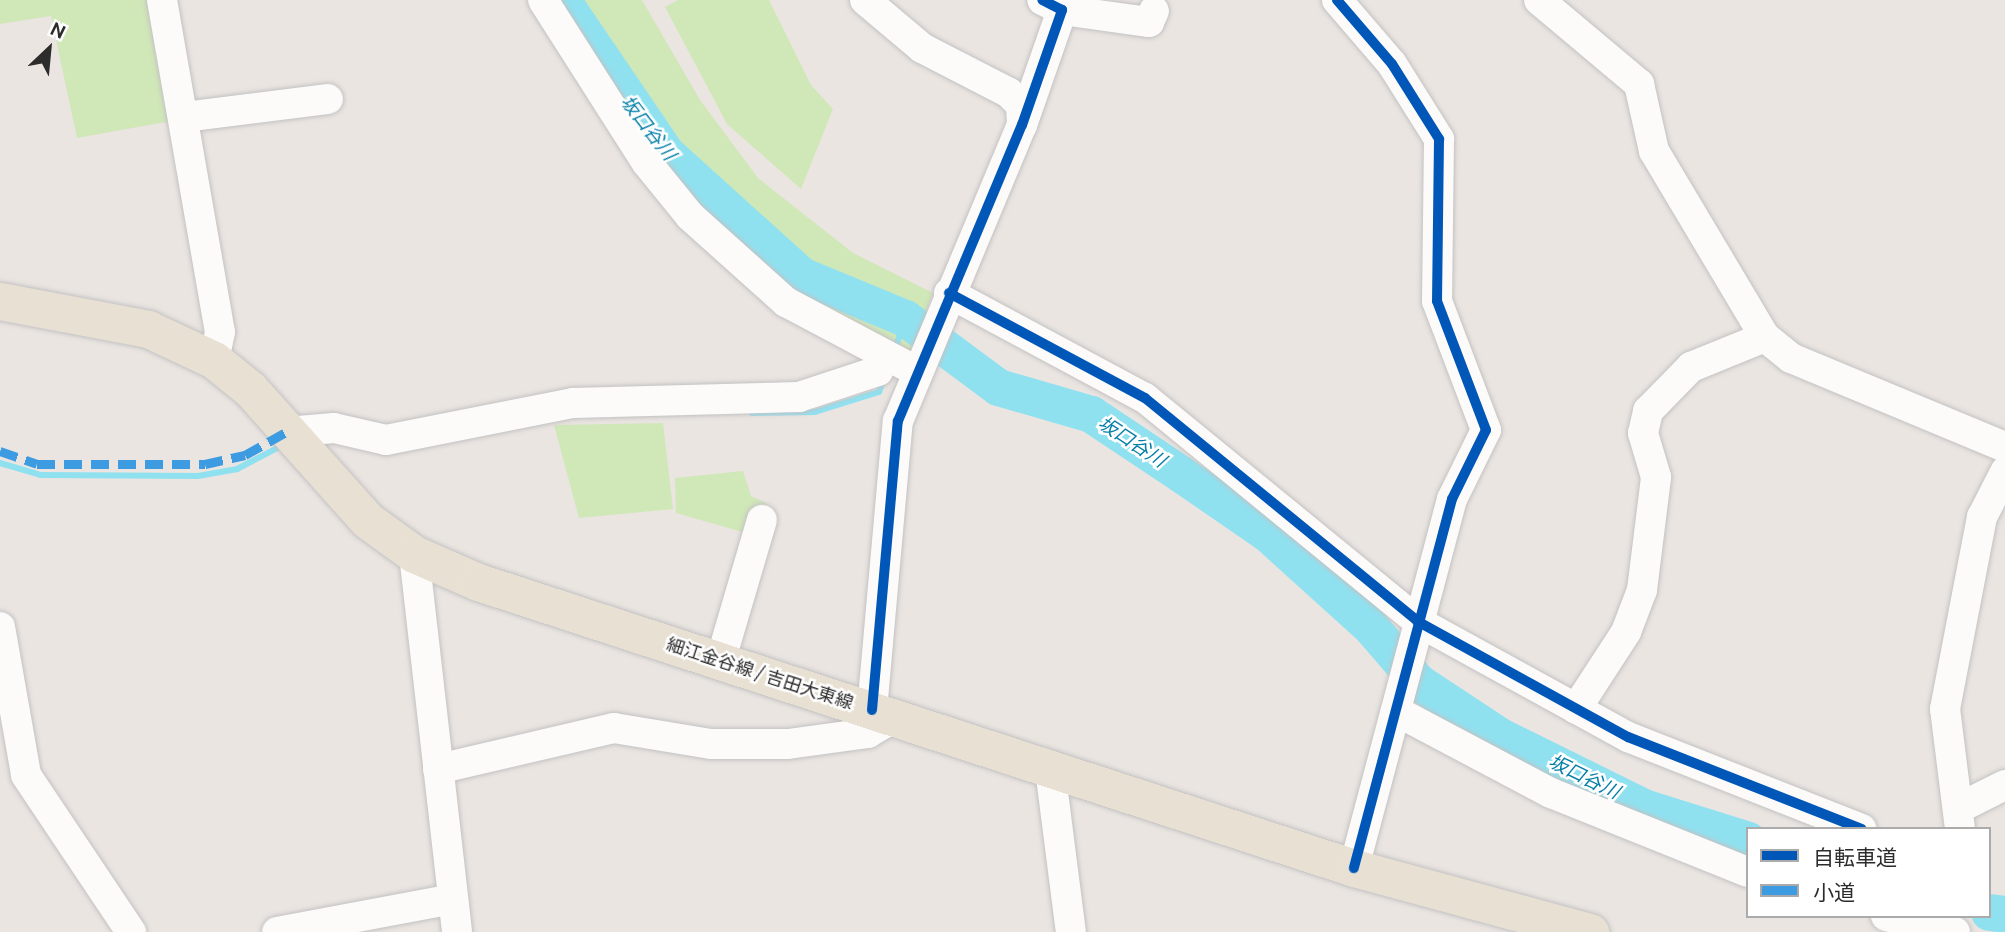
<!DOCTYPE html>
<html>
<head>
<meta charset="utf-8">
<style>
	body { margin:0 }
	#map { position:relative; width:2005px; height:932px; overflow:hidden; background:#eae5e1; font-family:Ubuntu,"Noto Sans JP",sans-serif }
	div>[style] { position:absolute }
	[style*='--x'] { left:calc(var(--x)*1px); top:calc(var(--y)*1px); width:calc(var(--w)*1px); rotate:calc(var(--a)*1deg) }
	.green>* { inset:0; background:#d0e7b8 }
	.stream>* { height:6px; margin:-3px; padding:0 3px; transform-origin:3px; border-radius:3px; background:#90e1f0 }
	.river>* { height:37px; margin:-18.5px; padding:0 18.5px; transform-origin:18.5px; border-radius:18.5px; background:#90e1f0 }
	.roads { filter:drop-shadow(0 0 2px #c3c2c3) drop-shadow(0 0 2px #c3c2c3) }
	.minor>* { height:30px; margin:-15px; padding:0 15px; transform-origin:15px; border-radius:15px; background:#fcfbfa }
	.major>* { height:37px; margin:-18.5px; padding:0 18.5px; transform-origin:18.5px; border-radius:18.5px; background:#e8e1d3 }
	.quiet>* { height:9px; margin-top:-4.5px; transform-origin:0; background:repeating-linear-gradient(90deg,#3d9ce1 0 18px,transparent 0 27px) }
	.cycleway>* { height:10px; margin:-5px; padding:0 5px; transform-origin:5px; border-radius:5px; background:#0057b8 }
	span { translate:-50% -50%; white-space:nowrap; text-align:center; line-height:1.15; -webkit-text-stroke:5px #fff; paint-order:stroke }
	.street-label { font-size:18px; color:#2c2c2c }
	.water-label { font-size:19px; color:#057fa7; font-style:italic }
	.legend { position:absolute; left:1746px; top:827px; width:245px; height:91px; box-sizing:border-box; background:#fff; border:2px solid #ababab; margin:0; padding:9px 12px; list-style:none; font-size:21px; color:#2c2c2c }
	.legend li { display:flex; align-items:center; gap:14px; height:35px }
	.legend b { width:35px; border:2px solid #ababab }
	.north { position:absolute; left:14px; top:14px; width:70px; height:70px; -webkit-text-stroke:5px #fff; paint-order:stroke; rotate:26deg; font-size:19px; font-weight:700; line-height:28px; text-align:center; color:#2c2c2c }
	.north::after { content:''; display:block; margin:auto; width:24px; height:32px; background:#2c2c2c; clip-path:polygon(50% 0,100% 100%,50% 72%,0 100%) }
</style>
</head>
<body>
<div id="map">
	<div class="green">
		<div style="clip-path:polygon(0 0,153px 0,177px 120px,77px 138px,51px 16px,0 24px)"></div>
		<div style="clip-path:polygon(543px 0,642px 0,700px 100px,758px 178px,853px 253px,933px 293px,906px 364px,705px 239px)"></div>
		<div style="clip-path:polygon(678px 0,769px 0,811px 85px,833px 109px,801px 189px,727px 124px,665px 7px)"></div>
		<div style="clip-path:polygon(663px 423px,673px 509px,579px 518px,554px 425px)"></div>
		<div style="clip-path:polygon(743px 471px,751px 496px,766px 503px,753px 535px,676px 513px,675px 478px)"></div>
	</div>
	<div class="stream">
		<div style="--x:897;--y:344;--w:27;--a:-73"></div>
		<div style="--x:752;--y:413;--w:63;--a:-0.9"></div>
		<div style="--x:815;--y:412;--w:67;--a:-17.4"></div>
		<div style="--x:879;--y:392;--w:14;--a:-69"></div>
		<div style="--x:0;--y:463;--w:43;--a:16.3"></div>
		<div style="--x:41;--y:475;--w:157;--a:0.4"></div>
		<div style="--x:198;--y:476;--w:40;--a:-10"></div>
		<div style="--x:237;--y:469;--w:50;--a:-27.6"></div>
	</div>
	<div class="river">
		<div style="--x:562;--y:0;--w:185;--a:55.8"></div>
		<div style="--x:666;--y:153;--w:182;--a:42.1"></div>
		<div style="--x:801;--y:275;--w:113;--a:22.5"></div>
		<div style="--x:905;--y:318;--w:116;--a:36.6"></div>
		<div style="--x:998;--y:387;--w:97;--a:16.2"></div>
		<div style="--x:1091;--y:414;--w:108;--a:33.7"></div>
		<div style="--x:1181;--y:474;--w:104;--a:34.5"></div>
		<div style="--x:1267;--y:533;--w:139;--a:42.1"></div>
		<div style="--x:1370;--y:626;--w:74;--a:49.4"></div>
		<div style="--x:1418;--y:682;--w:98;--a:33.4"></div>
		<div style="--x:1500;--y:736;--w:163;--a:26.3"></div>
		<div style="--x:1646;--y:808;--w:107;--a:17.4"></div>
		<div style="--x:1989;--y:912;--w:16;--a:7"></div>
	</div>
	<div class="roads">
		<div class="minor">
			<div style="--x:162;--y:0;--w:337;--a:80.1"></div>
			<div style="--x:220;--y:332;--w:29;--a:102"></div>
			<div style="--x:543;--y:0;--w:193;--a:57.5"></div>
			<div style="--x:647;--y:163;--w:68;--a:50.9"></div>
			<div style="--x:690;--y:216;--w:129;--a:41.9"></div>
			<div style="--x:786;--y:302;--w:135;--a:27.9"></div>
			<div style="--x:865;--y:0;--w:75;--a:40.1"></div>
			<div style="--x:922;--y:48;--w:98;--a:27.3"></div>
			<div style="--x:1009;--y:93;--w:17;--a:45"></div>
			<div style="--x:1021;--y:105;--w:20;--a:87"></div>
			<div style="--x:1337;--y:0;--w:84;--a:49.3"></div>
			<div style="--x:1392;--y:64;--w:89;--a:57.9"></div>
			<div style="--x:1439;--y:139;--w:162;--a:90.7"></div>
			<div style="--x:1437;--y:301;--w:138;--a:69.2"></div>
			<div style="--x:1486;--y:430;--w:77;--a:116.2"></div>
			<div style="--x:1452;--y:499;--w:382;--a:104.9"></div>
			<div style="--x:1539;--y:0;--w:131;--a:40"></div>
			<div style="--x:1639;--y:84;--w:69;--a:77.4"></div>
			<div style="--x:1654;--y:151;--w:217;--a:59.2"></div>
			<div style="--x:1765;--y:337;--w:33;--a:39"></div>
			<div style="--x:1791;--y:358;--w:232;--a:22.6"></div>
			<div style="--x:1062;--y:10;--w:88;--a:7.9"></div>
			<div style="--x:1149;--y:22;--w:12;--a:-66"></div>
			<div style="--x:184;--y:117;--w:145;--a:-7.1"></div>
			<div style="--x:949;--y:293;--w:222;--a:28.2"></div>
			<div style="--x:1145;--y:398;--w:352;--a:39.3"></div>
			<div style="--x:1417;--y:621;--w:241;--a:28.8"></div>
			<div style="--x:1628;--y:737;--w:251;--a:21.5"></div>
			<div style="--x:286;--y:432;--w:48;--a:-4.8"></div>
			<div style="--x:334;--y:428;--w:53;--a:13"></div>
			<div style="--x:386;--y:440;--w:191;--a:-11.2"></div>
			<div style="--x:573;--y:403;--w:226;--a:-1.5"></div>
			<div style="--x:799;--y:397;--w:83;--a:-18.2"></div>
			<div style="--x:878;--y:371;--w:17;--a:-62"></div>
			<div style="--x:414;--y:554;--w:380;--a:83.5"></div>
			<div style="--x:0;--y:627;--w:150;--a:80"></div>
			<div style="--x:26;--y:775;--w:189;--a:56.2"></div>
			<div style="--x:721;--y:659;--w:145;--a:-73.6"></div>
			<div style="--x:1576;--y:709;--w:92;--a:-57"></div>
			<div style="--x:1626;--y:632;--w:45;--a:-69.1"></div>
			<div style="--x:1642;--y:590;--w:114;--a:-82.9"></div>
			<div style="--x:1656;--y:477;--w:46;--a:-106.5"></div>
			<div style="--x:1643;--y:433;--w:23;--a:-77"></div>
			<div style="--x:1648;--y:411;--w:62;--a:-45.7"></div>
			<div style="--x:1691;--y:367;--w:80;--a:-22.1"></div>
			<div style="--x:872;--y:710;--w:290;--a:-84.9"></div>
			<div style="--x:898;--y:421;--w:321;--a:-67.3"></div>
			<div style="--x:1022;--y:125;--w:122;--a:-70.8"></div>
			<div style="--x:1062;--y:10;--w:22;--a:-153"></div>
			<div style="--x:1396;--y:711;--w:175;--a:27.9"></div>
			<div style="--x:1551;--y:793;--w:212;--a:21.9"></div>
			<div style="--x:438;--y:769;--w:181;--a:-13.1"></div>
			<div style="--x:614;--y:728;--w:98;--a:9.4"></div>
			<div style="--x:711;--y:744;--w:77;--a:0"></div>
			<div style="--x:788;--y:744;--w:81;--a:-7.8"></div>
			<div style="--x:868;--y:733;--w:29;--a:-31"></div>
			<div style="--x:1050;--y:769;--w:164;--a:82.7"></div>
			<div style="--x:1959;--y:808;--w:51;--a:-26.6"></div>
			<div style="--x:1960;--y:829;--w:121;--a:-97.1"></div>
			<div style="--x:1945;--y:709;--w:196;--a:-79.1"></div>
			<div style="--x:1982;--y:517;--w:51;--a:-62.9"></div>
			<div style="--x:1886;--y:916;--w:71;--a:13.1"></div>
			<div style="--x:277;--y:932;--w:179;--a:-10.6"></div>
		</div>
		<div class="major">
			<div style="--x:0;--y:301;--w:151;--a:10.7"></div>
			<div style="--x:148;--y:329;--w:73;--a:25.2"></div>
			<div style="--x:214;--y:360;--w:46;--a:38.9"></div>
			<div style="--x:250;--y:389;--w:176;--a:48.2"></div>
			<div style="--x:367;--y:520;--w:58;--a:35.9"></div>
			<div style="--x:414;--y:554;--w:70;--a:23.6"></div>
			<div style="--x:478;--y:582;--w:922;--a:18.08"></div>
			<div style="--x:1354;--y:868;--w:245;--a:15.2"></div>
		</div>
	</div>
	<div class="quiet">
		<div style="--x:0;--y:451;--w:39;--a:19"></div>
		<div style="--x:37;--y:464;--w:168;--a:0"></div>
		<div style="--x:205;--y:464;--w:41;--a:-12.7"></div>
		<div style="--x:245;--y:455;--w:47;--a:-29.3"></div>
	</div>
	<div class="cycleway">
		<div style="--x:1337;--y:0;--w:84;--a:49.3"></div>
		<div style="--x:1392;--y:64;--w:89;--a:57.9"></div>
		<div style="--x:1439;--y:139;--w:162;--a:90.7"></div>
		<div style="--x:1437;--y:301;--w:138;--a:69.2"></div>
		<div style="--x:1486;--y:430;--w:77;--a:116.2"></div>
		<div style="--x:1452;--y:499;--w:382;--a:104.9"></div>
		<div style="--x:949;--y:293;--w:222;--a:28.2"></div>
		<div style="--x:1145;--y:398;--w:352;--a:39.3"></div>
		<div style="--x:1417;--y:621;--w:241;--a:28.8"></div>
		<div style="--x:1628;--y:737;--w:251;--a:21.5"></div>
		<div style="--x:872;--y:710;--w:290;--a:-84.9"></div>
		<div style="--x:898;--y:421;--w:321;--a:-67.3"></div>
		<div style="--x:1022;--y:125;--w:122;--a:-70.8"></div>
		<div style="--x:1062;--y:10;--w:22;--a:-153"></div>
	</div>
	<div class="street-label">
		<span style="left:760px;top:673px;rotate:18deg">細江金谷線 / 吉田大東線</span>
	</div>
	<div class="water-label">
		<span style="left:648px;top:128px;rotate:52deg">坂口谷川</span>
		<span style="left:1132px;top:442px;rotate:33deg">坂口谷川</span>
		<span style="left:1584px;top:777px;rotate:26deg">坂口谷川</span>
	</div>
	<ul class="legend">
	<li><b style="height:9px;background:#0057b8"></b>自転車道</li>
	<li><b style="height:9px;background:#3d9ce1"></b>小道</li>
	</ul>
	<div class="north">N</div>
</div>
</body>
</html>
